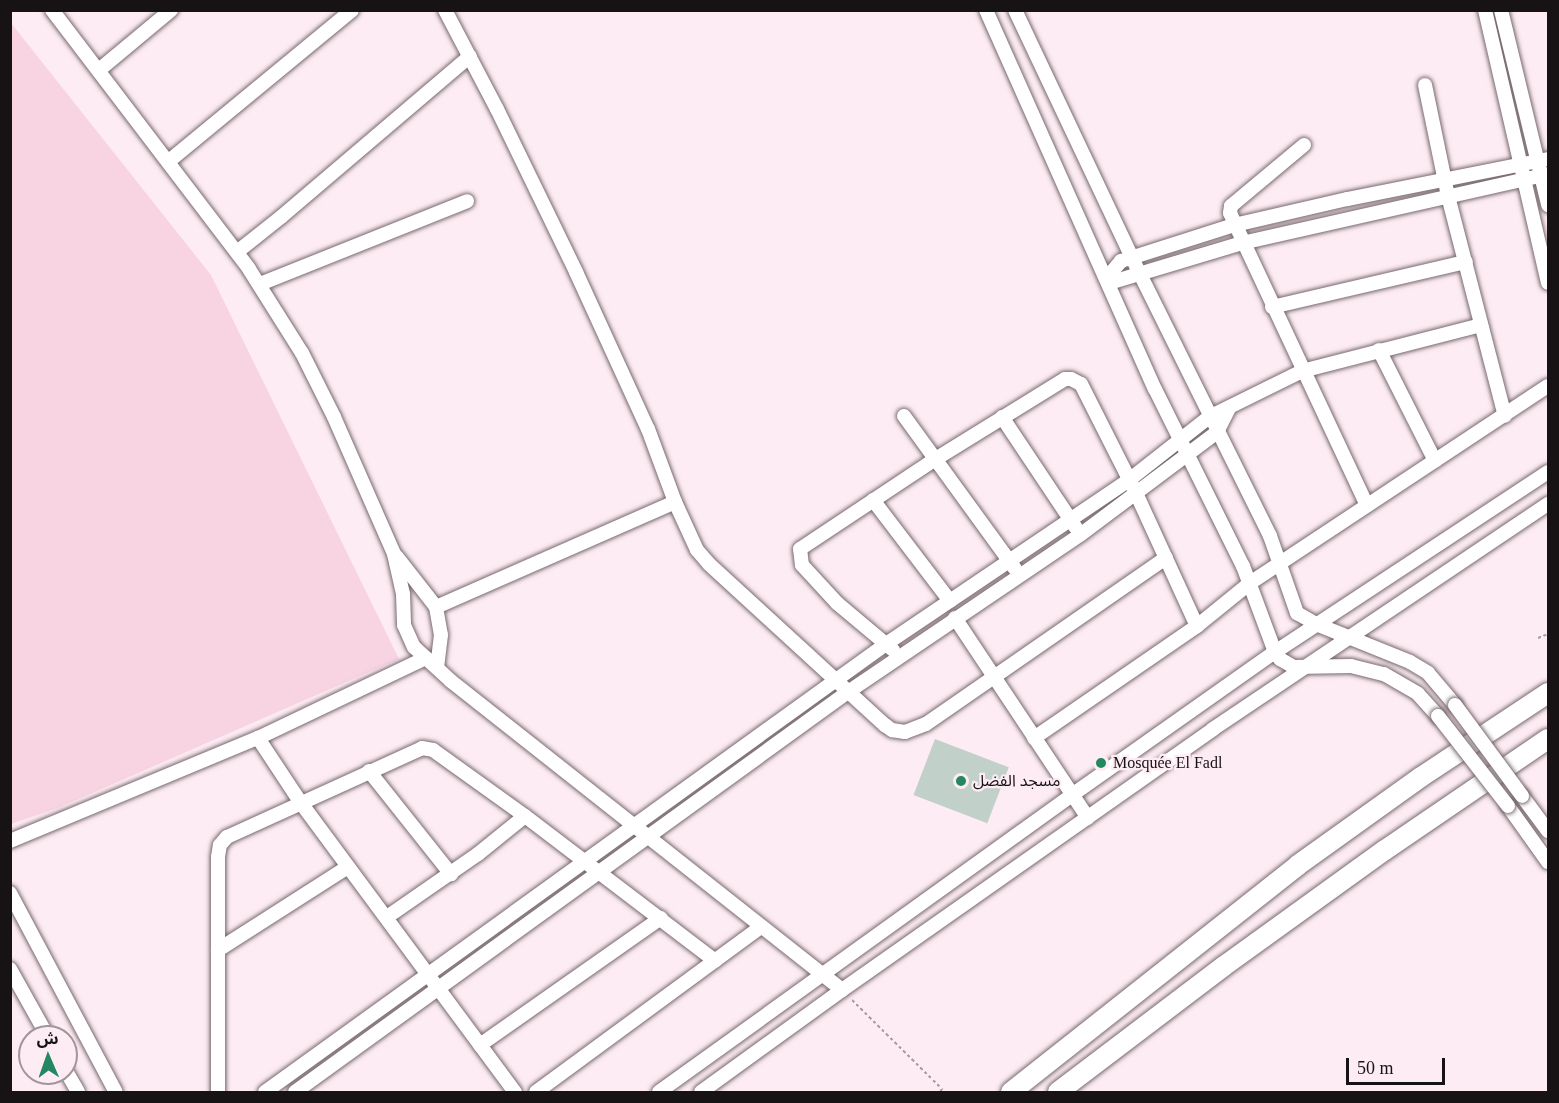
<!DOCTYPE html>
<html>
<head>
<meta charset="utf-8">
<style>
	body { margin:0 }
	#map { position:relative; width:1559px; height:1103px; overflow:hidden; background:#fdecf3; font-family:"Times New Roman","Noto Sans Arabic",serif }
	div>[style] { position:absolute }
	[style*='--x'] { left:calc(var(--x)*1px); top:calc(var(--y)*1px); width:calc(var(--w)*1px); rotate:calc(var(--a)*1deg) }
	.green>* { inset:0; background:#f8d4e3 }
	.building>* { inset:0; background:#c1d0c8; transform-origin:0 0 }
	.path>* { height:2px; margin-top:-1px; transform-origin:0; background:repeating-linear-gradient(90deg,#a79ba0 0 3px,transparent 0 6px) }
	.roads { filter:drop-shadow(0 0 2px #77696e) drop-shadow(0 0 2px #77696e) }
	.minor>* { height:14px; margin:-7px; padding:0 7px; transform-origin:7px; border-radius:7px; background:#fff }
	.highway>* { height:20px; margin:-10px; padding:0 10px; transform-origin:10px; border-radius:10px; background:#fff }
	.bridges { filter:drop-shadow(0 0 2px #77696e) drop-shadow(0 0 2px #77696e) }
	.minor-bridge>* { height:14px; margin:-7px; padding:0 7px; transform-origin:7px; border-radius:7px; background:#fff }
	.dots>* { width:16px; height:16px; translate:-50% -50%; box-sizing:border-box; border:3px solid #fdecf3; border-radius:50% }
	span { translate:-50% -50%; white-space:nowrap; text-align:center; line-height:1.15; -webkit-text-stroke:4.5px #fdecf3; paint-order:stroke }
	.poi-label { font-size:16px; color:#171214 }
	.left { translate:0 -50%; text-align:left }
	.frame { position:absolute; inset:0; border:12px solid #171214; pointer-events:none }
	.north { position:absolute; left:18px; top:1025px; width:60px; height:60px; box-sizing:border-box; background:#fdecf3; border:2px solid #a1959a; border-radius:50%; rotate:358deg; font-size:16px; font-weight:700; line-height:24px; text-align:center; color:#171214 }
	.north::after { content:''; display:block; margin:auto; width:21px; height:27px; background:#238761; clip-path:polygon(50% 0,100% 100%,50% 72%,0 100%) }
	.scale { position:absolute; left:1346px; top:1058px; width:99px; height:27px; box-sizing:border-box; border:3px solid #171214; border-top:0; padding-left:8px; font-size:18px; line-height:21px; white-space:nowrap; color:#171214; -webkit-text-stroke:4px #fdecf3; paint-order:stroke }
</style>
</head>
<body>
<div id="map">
	<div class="green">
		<div style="clip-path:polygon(11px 23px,211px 275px,399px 659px,58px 808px,11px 824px)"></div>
	</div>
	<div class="building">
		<div style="left:935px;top:739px;width:79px;height:60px;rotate:21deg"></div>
	</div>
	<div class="path">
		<div style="--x:1538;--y:638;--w:11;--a:-22"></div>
		<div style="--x:852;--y:1000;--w:127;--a:44.7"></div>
		<div style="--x:942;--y:1089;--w:4;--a:124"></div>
	</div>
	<div class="roads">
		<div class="minor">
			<div style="--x:52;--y:10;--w:325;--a:52.7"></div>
			<div style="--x:249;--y:269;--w:99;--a:57.8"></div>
			<div style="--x:302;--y:353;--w:72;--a:63.4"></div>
			<div style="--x:334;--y:417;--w:150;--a:66.3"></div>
			<div style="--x:394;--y:554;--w:41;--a:77.3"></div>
			<div style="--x:403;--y:594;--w:31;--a:88"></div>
			<div style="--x:404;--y:625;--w:24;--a:66"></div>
			<div style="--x:414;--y:647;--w:50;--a:42.6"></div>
			<div style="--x:451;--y:681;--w:498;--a:38.3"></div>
			<div style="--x:445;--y:10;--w:112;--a:62.3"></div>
			<div style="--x:497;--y:109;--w:181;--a:64.1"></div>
			<div style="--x:576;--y:272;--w:173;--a:65.4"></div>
			<div style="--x:648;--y:429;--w:78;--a:69.7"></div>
			<div style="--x:675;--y:502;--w:53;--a:65.4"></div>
			<div style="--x:697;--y:550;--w:18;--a:49"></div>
			<div style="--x:709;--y:564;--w:239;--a:42.5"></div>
			<div style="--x:885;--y:725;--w:9;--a:36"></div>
			<div style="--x:892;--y:730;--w:13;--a:9"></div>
			<div style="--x:905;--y:732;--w:22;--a:-21"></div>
			<div style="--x:926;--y:724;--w:292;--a:-34.7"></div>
			<div style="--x:986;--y:10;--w:415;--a:66"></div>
			<div style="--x:1155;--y:389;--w:198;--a:63.6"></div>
			<div style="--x:1243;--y:566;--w:92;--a:69.6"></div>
			<div style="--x:1275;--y:652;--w:9;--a:54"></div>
			<div style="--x:1280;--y:659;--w:16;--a:30"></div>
			<div style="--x:1294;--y:667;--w:57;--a:-1"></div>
			<div style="--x:1351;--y:666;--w:34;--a:14"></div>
			<div style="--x:1384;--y:674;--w:39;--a:30"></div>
			<div style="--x:1418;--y:694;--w:30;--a:48"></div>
			<div style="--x:1015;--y:10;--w:290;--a:64.7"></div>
			<div style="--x:1139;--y:272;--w:295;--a:63.6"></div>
			<div style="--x:1270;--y:536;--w:82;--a:70.7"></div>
			<div style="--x:1297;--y:613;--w:22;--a:30"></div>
			<div style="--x:1316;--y:624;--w:101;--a:22"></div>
			<div style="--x:1410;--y:662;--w:21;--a:31"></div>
			<div style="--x:1428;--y:673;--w:42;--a:49.8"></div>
			<div style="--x:1485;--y:10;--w:280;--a:77"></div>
			<div style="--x:1501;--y:10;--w:201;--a:76.4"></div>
			<div style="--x:99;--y:70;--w:94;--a:-39.8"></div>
			<div style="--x:1425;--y:85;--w:113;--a:78.3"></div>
			<div style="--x:1448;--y:196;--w:227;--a:75.5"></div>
			<div style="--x:1304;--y:145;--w:95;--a:140.1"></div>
			<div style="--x:1231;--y:206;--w:7;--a:98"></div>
			<div style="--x:1230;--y:213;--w:323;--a:64.9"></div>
			<div style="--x:1548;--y:159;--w:205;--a:168.7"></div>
			<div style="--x:1347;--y:199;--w:116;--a:167"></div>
			<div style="--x:1234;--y:225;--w:119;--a:162.3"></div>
			<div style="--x:1121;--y:261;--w:17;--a:130"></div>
			<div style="--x:1110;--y:274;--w:9;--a:96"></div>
			<div style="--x:1109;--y:283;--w:139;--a:-16.7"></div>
			<div style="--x:1242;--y:243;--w:314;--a:-12.7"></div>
			<div style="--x:169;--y:161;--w:237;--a:-39.5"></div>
			<div style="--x:237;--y:252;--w:56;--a:-38.5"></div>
			<div style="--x:281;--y:217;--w:248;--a:-40.4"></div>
			<div style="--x:260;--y:284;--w:223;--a:-21.8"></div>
			<div style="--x:1272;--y:307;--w:199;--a:-13.1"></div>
			<div style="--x:1379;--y:350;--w:124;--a:63.2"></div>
			<div style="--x:904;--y:416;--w:189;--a:54"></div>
			<div style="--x:1002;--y:417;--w:133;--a:56.3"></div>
			<div style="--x:873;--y:500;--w:127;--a:52.7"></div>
			<div style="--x:397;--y:557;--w:63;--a:52"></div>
			<div style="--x:436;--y:607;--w:28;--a:80"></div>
			<div style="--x:441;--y:635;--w:32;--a:97"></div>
			<div style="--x:436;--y:607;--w:261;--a:-23.7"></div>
			<div style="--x:955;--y:618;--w:240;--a:56.4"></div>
			<div style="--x:893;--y:650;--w:73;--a:-140"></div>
			<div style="--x:837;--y:603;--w:52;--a:-132.6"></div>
			<div style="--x:802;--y:565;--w:16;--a:-97"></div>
			<div style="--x:800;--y:549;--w:161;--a:-33.6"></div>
			<div style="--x:934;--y:460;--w:154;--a:-31.7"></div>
			<div style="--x:1065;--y:379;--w:6;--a:0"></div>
			<div style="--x:1071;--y:379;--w:11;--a:27"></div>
			<div style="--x:1081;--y:384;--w:122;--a:63.2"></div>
			<div style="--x:1136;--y:493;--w:146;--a:65.4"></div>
			<div style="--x:258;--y:738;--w:78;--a:56.5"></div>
			<div style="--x:301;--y:803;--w:360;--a:53.5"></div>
			<div style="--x:1034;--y:738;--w:198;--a:-34.5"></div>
			<div style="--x:1197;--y:626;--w:68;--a:-39.1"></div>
			<div style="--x:1250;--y:583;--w:357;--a:-33.5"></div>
			<div style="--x:369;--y:771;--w:132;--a:51.5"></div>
			<div style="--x:1522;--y:796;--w:44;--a:53.4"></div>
			<div style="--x:1508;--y:806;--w:69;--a:54.5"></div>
			<div style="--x:10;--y:841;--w:269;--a:-22.6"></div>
			<div style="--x:258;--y:738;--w:186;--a:-25.5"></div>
			<div style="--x:10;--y:893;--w:225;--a:62"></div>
			<div style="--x:387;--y:917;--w:111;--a:-34.7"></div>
			<div style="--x:478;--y:854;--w:60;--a:-39"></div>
			<div style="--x:218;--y:950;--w:154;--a:-32.6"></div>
			<div style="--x:10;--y:969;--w:78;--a:60.8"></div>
			<div style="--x:480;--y:1045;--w:221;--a:-35.1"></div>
			<div style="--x:66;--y:1071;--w:24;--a:60"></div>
			<div style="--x:218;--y:1092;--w:235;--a:-90"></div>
			<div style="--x:218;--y:857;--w:12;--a:-81"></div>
			<div style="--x:220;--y:845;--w:11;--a:-49"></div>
			<div style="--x:227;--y:837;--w:214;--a:-24.5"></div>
			<div style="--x:422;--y:748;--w:11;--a:10"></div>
			<div style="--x:433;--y:750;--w:113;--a:35.7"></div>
			<div style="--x:525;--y:816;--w:239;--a:37.3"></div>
			<div style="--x:265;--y:1092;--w:766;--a:-35.81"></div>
			<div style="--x:886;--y:644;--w:293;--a:-34"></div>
			<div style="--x:1129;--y:480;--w:102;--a:-38.2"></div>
			<div style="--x:1209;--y:417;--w:104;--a:-26.3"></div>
			<div style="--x:1302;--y:371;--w:185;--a:-14.4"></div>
			<div style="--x:295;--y:1092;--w:683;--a:-35.88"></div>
			<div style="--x:848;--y:692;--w:280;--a:-34.1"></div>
			<div style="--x:1080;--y:535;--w:171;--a:-36.9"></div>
			<div style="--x:1217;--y:432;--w:27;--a:-63"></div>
			<div style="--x:536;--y:1092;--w:279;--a:-36.3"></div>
			<div style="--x:659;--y:1092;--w:509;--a:-35.72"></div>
			<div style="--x:1072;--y:795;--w:248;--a:-35.2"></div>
			<div style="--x:1275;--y:652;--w:327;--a:-33.4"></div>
			<div style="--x:701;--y:1092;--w:174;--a:-35.9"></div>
			<div style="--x:842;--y:990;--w:454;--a:-35.1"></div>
			<div style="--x:1213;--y:729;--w:404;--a:-33.9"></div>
		</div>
		<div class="highway">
			<div style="--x:1011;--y:1092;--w:366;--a:-38.3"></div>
			<div style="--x:1298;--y:865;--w:151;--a:-35.6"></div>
			<div style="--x:1421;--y:777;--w:152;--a:-33.5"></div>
			<div style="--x:1058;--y:1092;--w:208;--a:-37.2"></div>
			<div style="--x:1224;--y:966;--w:198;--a:-35.8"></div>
			<div style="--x:1385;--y:850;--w:197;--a:-34.3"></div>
		</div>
	</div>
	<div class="bridges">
		<div class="minor-bridge">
			<div style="--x:1455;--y:705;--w:113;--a:53.6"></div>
			<div style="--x:1438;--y:716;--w:114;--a:52.1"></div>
		</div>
	</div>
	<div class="dots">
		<div style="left:1101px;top:763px;background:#238761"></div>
		<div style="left:961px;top:781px;background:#238761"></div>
	</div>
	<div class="poi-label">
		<span class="left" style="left:1113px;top:763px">Mosquée El Fadl</span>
		<span class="left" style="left:973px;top:781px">مسجد الفضل</span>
	</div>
	<div class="frame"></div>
	<div class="north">ش</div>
	<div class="scale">50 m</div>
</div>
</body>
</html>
